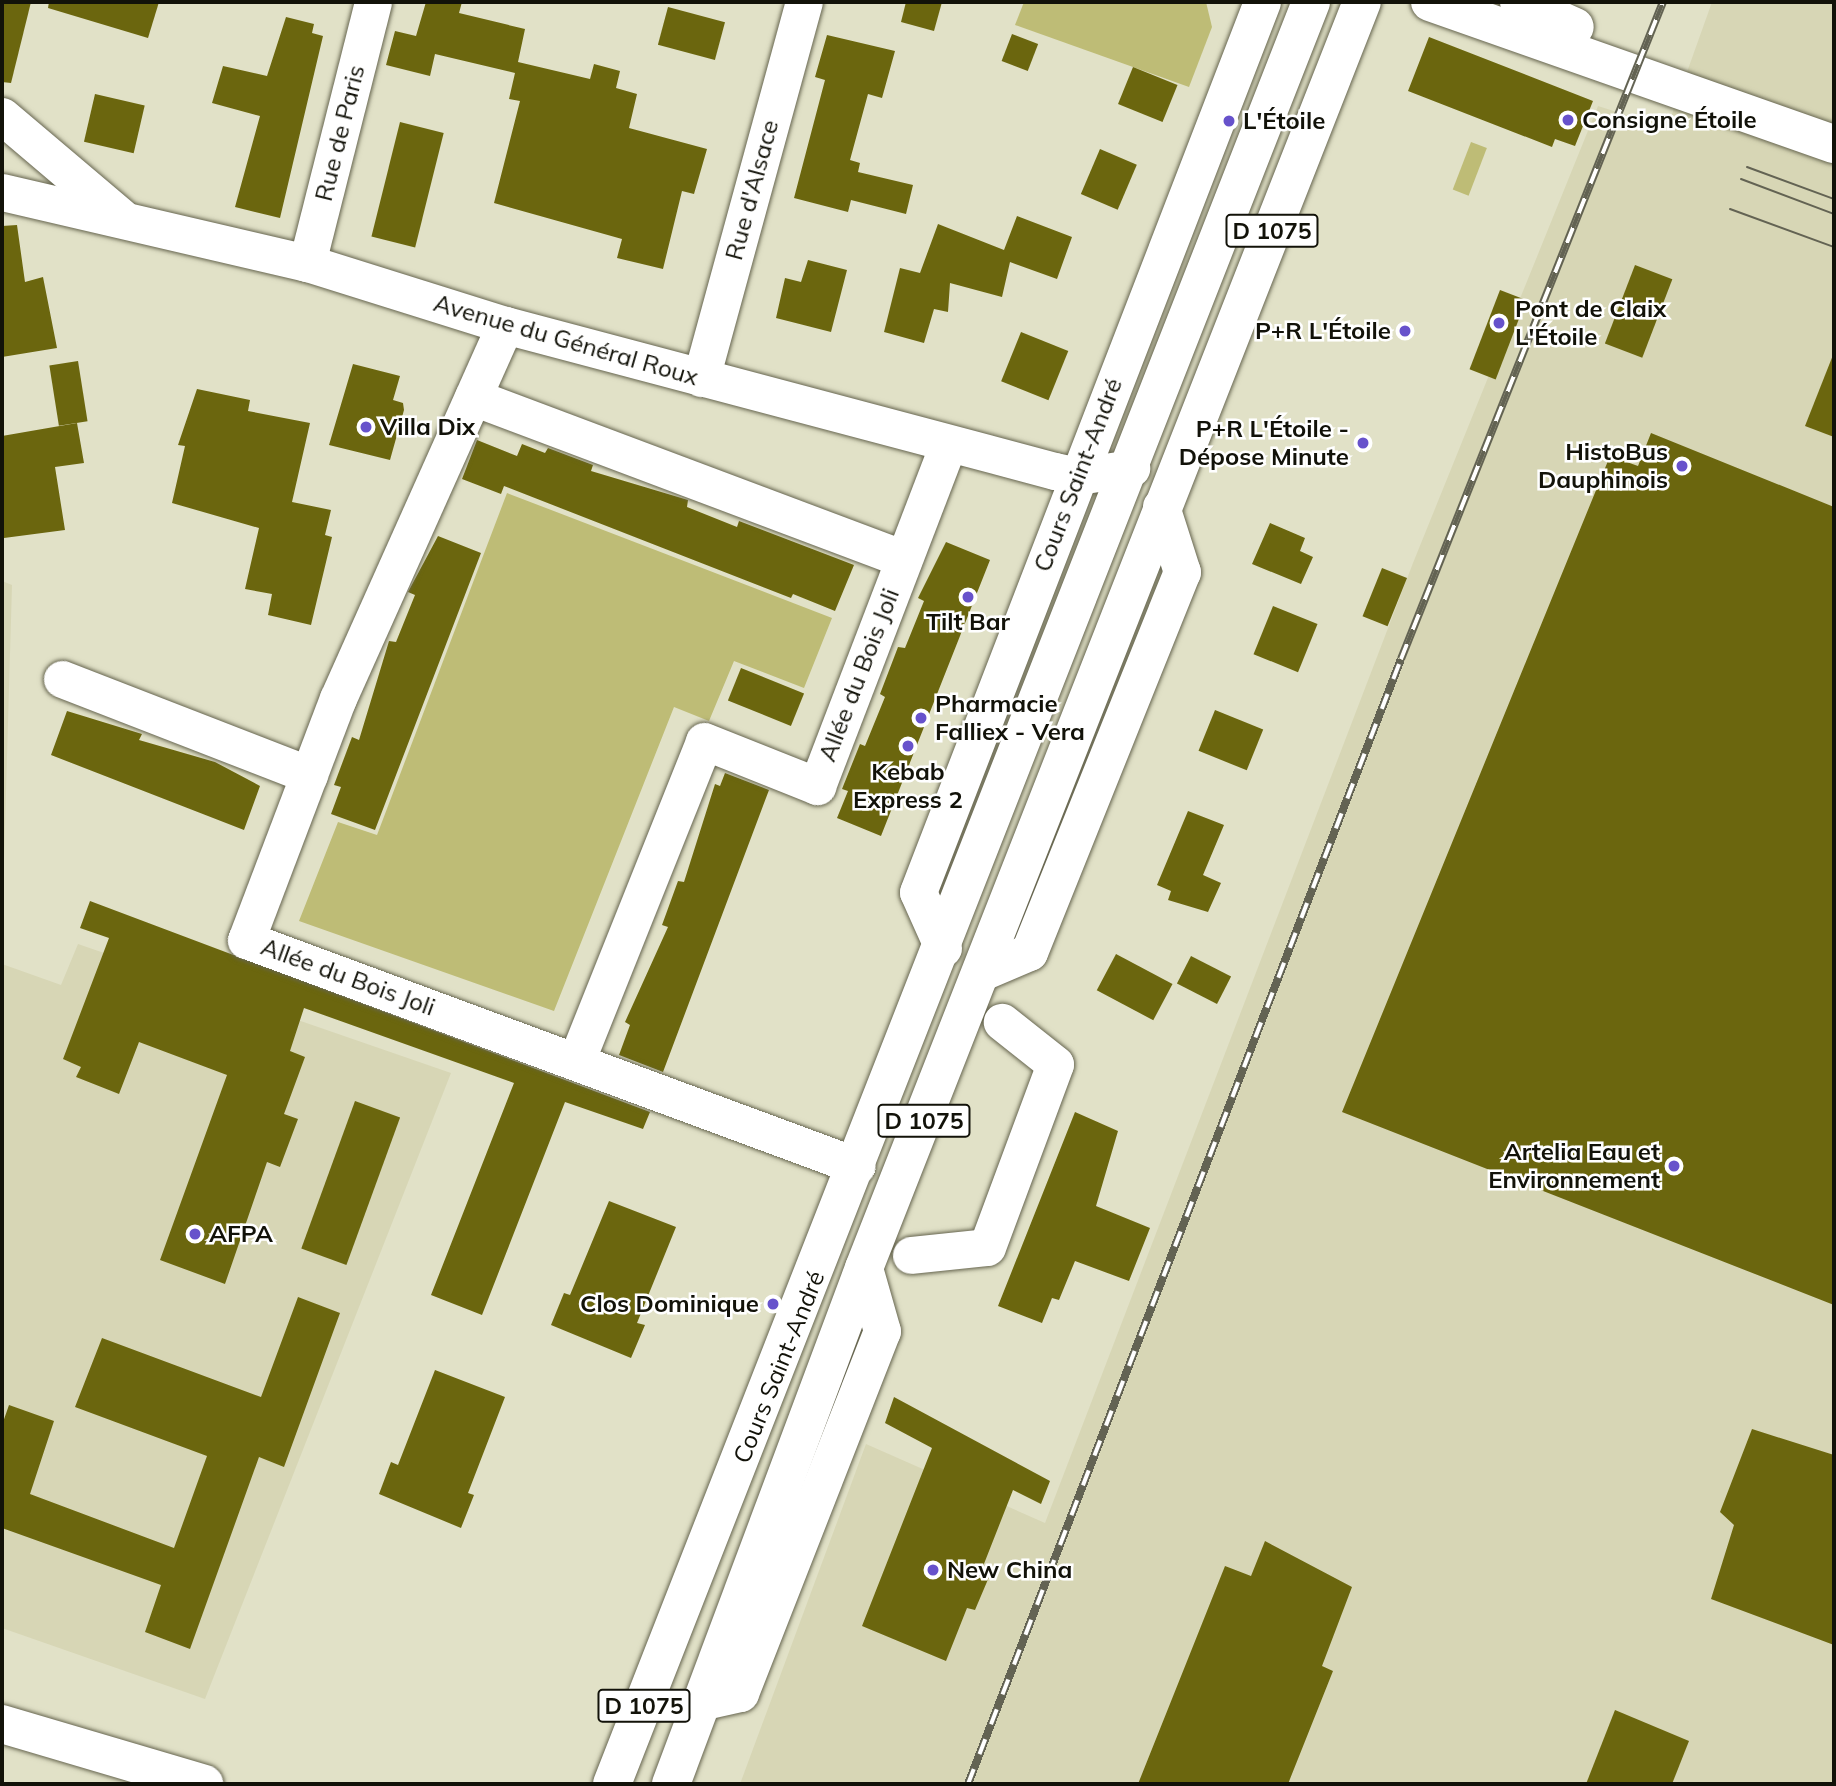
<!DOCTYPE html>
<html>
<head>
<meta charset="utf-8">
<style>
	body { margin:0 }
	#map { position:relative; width:1836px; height:1786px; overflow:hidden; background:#e1e1c7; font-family:Mulish,sans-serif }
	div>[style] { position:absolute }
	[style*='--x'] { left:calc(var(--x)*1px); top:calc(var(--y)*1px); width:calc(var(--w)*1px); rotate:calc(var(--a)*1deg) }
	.built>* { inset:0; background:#d7d6b5 }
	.green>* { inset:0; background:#bebc76; transform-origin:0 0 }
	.building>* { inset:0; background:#6b660e; transform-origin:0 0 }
	.roads { filter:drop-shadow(0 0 2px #66654f) drop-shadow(0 0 2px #66654f) }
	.minor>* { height:37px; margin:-18.5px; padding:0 18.5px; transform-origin:18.5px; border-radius:18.5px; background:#fff }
	.secondary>* { height:38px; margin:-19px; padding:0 19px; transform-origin:19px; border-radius:19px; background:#fff }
	.primary>* { height:38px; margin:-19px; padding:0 19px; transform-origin:19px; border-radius:19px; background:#fff }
	.tram>* { height:2px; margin:-1px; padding:0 1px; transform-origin:1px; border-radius:1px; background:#636353 }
	.rail>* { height:8px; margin-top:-4px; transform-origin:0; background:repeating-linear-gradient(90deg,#fff 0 16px,#636353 0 32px); box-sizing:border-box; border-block:2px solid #636353 }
	.dots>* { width:19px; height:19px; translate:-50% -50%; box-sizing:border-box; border:4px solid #fff; border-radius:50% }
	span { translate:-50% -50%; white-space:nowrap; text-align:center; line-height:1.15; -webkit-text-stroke:5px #fff; paint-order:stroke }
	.shield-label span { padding:2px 5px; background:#fff; border:2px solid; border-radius:5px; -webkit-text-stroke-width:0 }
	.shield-label { font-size:23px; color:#121209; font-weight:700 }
	.poi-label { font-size:24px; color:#121209; font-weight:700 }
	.left { translate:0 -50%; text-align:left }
	.right { translate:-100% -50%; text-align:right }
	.street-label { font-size:24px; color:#121209 }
	.frame { position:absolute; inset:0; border:4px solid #121209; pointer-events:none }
</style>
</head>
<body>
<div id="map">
	<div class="built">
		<div style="clip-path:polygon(1712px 2px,1834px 2px,1834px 1784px,740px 1784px,866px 1444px,1045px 1523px,1413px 563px,1598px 106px,1667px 128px)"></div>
		<div style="clip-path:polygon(2px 581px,12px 585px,2px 929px)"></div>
		<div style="clip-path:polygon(78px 944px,451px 1073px,205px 1699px,2px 1628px,2px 964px,61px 985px)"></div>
	</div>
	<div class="green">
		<div style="clip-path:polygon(1024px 2px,1206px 2px,1212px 27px,1189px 87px,1015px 25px)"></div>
		<div style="left:1471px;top:142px;width:17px;height:51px;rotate:21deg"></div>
		<div style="clip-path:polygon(507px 493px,832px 618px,804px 688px,734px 661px,709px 721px,674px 707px,554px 1011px,299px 921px,338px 822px,377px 835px)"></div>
	</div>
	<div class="building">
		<div style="clip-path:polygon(2px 2px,31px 2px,11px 83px,2px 82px)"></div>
		<div style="clip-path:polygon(49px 2px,159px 2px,148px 38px,48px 8px)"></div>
		<div style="clip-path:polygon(426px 2px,462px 2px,459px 13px,525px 29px,518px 62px,590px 79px,594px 64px,620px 71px,616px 88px,637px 94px,629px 128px,707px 149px,694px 194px,682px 191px,663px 269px,617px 258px,622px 239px,494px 203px,520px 101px,509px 99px,515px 73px,435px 54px,430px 76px,386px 65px,395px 31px,416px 36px)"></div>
		<div style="clip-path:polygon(906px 2px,942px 2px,934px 31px,901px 22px)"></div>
		<div style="left:668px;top:7px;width:59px;height:39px;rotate:15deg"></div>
		<div style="clip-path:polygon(286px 17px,314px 24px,312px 33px,323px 36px,280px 218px,235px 207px,260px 116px,212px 103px,223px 66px,267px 76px)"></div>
		<div style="left:1012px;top:34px;width:28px;height:29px;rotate:21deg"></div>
		<div style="clip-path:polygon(827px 35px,895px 51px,882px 98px,868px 94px,850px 160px,860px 163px,858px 172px,913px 185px,906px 214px,851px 200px,848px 212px,794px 198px,825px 80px,815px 77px)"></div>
		<div style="clip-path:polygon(1429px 37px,1593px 101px,1575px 146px,1555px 139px,1552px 147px,1408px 91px)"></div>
		<div style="left:1133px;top:67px;width:48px;height:40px;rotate:22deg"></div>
		<div style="left:95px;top:94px;width:51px;height:49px;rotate:13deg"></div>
		<div style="left:400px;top:122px;width:45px;height:118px;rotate:14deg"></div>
		<div style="left:1100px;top:149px;width:40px;height:49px;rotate:23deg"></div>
		<div style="clip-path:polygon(1017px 216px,1072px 237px,1057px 279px,1010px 262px,1002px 297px,950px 283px,948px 312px,934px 309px,924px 343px,884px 332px,900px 268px,920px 273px,938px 224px,1004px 250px)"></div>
		<div style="clip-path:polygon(17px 225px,25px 282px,43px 277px,57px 348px,2px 357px,2px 226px)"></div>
		<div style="clip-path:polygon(808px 260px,847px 270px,831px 332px,776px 318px,785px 278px,801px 282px)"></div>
		<div style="left:1635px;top:265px;width:40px;height:84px;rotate:21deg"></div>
		<div style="left:1500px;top:290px;width:28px;height:85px;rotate:21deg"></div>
		<div style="left:1021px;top:332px;width:51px;height:53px;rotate:22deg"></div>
		<div style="clip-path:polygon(1833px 355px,1834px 355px,1834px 437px,1805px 426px)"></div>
		<div style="left:78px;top:361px;width:61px;height:29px;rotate:81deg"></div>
		<div style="clip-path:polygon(353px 364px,400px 376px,393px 400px,403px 403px,404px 410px,390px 460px,329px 445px)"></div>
		<div style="clip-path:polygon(197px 389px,250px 400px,248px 411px,310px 423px,292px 502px,331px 510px,325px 535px,332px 537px,311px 625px,268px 615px,272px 594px,245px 589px,259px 528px,172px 503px,185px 446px,178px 445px)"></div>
		<div style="clip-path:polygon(77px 423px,84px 463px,55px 467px,65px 530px,4px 538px,2px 436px)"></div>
		<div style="clip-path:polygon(1651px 433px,1834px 507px,1834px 1305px,1342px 1112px,1610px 456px,1638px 466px)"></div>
		<div style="clip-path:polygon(477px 440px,517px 456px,522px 444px,545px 453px,548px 448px,593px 465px,591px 471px,688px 500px,687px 507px,737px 527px,739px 521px,854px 565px,835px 611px,793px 594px,791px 598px,504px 486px,501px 494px,462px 479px)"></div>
		<div style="clip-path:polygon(1270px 523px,1305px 538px,1300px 551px,1313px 557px,1301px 584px,1252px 564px)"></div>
		<div style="clip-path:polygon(438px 536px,481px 553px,375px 830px,331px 814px,341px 787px,334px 785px,352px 737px,359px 740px,389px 641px,396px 642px,415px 595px,408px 592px)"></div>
		<div style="clip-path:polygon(946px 542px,990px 560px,881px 836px,837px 818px,848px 791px,842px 789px,860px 744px,865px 746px,885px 697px,880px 694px,898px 647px,905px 648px,924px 601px,918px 598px)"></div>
		<div style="left:1382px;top:568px;width:27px;height:52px;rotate:22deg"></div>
		<div style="left:1273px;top:606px;width:48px;height:52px;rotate:22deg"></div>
		<div style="left:741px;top:668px;width:68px;height:35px;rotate:22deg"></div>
		<div style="left:1215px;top:710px;width:52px;height:44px;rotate:22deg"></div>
		<div style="clip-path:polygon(67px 711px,142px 734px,139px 740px,215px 762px,260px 786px,244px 830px,51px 755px)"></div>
		<div style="clip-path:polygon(725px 773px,769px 790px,663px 1072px,619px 1055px,630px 1025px,625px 1022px,668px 927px,662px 925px,678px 881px,684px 882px,715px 784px,720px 786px)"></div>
		<div style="clip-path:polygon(1188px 811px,1224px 825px,1203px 875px,1221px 883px,1208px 912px,1168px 900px,1171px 891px,1157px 885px)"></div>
		<div style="clip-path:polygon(90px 901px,650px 1112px,643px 1129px,565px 1102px,482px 1315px,431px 1295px,514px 1083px,304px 1008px,290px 1051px,305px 1057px,284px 1114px,298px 1119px,280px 1167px,267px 1162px,225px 1284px,160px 1260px,227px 1075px,139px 1042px,119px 1094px,76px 1077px,81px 1067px,63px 1059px,109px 938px,80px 928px)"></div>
		<div style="left:1116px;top:954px;width:64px;height:41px;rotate:28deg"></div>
		<div style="left:1191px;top:956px;width:45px;height:31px;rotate:27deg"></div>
		<div style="left:355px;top:1101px;width:48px;height:157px;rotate:20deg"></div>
		<div style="clip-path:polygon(1075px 1112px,1118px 1131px,1096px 1206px,1150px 1228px,1129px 1281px,1075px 1261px,1059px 1300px,1052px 1298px,1042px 1323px,998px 1306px)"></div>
		<div style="clip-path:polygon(609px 1201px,676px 1227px,637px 1323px,645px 1325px,631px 1358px,551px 1325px,564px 1293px,570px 1295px)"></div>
		<div style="clip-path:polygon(298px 1297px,340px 1313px,284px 1467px,259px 1457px,190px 1649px,145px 1632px,161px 1585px,2px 1528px,2px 1425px,9px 1405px,54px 1421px,30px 1494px,174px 1548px,207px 1456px,75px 1407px,102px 1338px,261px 1397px)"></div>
		<div style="clip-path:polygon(435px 1370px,505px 1397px,468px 1493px,474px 1495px,461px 1528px,379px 1494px,391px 1462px,398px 1465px)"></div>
		<div style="clip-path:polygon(894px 1397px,1050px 1481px,1041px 1504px,1013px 1490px,980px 1574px,989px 1577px,975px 1610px,967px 1608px,946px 1661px,862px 1626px,932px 1448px,885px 1423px)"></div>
		<div style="clip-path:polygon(1752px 1429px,1834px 1455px,1834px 1645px,1711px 1599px,1734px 1525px,1720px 1512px)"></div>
		<div style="clip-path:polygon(1265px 1541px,1352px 1587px,1322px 1666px,1333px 1671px,1288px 1784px,1138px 1784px,1225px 1566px,1251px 1576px)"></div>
		<div style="clip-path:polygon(1615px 1710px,1689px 1741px,1672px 1784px,1586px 1784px)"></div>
	</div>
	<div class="roads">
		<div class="minor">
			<div style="--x:2;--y:116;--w:156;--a:40.3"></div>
			<div style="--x:2;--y:192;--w:313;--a:13.1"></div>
			<div style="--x:307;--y:263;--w:207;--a:17.4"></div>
			<div style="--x:505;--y:325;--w:569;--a:14.87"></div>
			<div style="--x:1055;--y:471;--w:24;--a:12"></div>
			<div style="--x:1078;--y:476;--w:54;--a:-8.6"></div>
			<div style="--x:307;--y:263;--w:269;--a:-75.8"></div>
			<div style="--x:505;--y:325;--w:409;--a:114.1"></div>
			<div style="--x:338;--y:698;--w:259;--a:110.8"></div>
			<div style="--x:246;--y:940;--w:651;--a:20.3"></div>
			<div style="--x:701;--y:378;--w:390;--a:-74.7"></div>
			<div style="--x:473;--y:397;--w:460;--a:20.6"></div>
			<div style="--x:62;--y:679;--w:265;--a:21.2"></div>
			<div style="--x:943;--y:948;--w:61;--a:-114.1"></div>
			<div style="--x:918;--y:892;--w:954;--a:-68.87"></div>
			<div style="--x:982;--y:972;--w:51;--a:-23.1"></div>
			<div style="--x:1029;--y:952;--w:410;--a:-68.1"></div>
			<div style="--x:1182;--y:572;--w:69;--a:-107.7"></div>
			<div style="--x:577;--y:1059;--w:342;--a:-68.2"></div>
			<div style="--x:704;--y:741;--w:122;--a:21.7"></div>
			<div style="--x:817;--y:786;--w:365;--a:-69"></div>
			<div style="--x:911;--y:1255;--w:76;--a:-6"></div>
			<div style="--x:987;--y:1247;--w:195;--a:-69.6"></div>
			<div style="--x:1055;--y:1064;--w:68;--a:-141.6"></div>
			<div style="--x:700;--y:1702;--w:41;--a:-12.7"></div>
			<div style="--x:740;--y:1693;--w:389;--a:-68.6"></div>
			<div style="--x:882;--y:1331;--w:66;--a:-105.9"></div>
		</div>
		<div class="secondary">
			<div style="--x:1430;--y:2;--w:428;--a:19.4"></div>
			<div style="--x:1519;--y:2;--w:61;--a:24.1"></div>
			<div style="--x:2;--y:1724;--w:211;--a:16.5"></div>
		</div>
		<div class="primary">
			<div style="--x:612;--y:1784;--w:1914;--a:-68.58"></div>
			<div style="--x:671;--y:1784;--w:551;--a:-69.49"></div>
			<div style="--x:864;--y:1268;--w:1360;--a:-68.53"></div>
		</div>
	</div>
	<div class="tram">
		<div style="--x:1747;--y:167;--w:93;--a:20.2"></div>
		<div style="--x:1741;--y:179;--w:99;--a:20.6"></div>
		<div style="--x:1730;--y:209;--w:111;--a:20.1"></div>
	</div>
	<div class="rail">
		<div style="--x:968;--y:1784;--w:1205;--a:-68.95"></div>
		<div style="--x:1401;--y:659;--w:707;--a:-68.26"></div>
	</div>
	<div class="dots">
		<div style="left:1568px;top:120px;background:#6752cb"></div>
		<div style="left:1229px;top:121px;background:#6752cb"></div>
		<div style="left:1499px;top:323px;background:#6752cb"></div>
		<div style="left:1405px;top:331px;background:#6752cb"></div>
		<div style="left:366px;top:427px;background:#6752cb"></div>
		<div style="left:1363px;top:443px;background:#6752cb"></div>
		<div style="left:1682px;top:466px;background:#6752cb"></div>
		<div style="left:968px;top:597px;background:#6752cb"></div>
		<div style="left:921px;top:718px;background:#6752cb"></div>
		<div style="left:908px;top:746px;background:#6752cb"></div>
		<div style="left:1674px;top:1166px;background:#6752cb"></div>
		<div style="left:195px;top:1234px;background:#6752cb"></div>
		<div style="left:773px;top:1304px;background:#6752cb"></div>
		<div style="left:933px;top:1570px;background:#6752cb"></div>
	</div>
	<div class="shield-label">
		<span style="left:1272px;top:231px">D 1075</span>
		<span style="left:924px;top:1121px">D 1075</span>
		<span style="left:644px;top:1706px">D 1075</span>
	</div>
	<div class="poi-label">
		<span class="left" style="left:1582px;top:120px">Consigne Étoile</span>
		<span class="left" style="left:1243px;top:121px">L'Étoile</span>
		<span class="left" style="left:1515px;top:323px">Pont de Claix<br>L'Étoile</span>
		<span class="right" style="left:1391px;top:331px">P+R L'Étoile</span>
		<span class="left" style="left:380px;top:427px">Villa Dix</span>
		<span class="right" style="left:1349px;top:443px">P+R L'Étoile -<br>Dépose Minute</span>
		<span class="right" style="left:1668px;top:466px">HistoBus<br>Dauphinois</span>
		<span style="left:968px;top:622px">Tilt Bar</span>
		<span class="left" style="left:935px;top:718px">Pharmacie<br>Falliex - Vera</span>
		<span style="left:908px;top:786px">Kebab<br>Express 2</span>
		<span class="right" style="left:1660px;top:1166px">Artelia Eau et<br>Environnement</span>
		<span class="left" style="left:209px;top:1234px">AFPA</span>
		<span class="right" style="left:759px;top:1304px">Clos Dominique</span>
		<span class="left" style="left:947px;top:1570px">New China</span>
	</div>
	<div class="street-label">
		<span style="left:340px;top:133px;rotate:-76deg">Rue de Paris</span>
		<span style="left:752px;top:190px;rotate:-75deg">Rue d'Alsace</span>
		<span style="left:566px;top:340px;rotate:16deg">Avenue du Général Roux</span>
		<span style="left:1078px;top:475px;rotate:-69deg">Cours Saint-André</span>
		<span style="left:859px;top:675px;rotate:-69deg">Allée du Bois Joli</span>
		<span style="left:348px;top:977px;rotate:20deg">Allée du Bois Joli</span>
		<span style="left:779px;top:1367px;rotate:-68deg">Cours Saint-André</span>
	</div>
	<div class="frame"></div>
</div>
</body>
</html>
